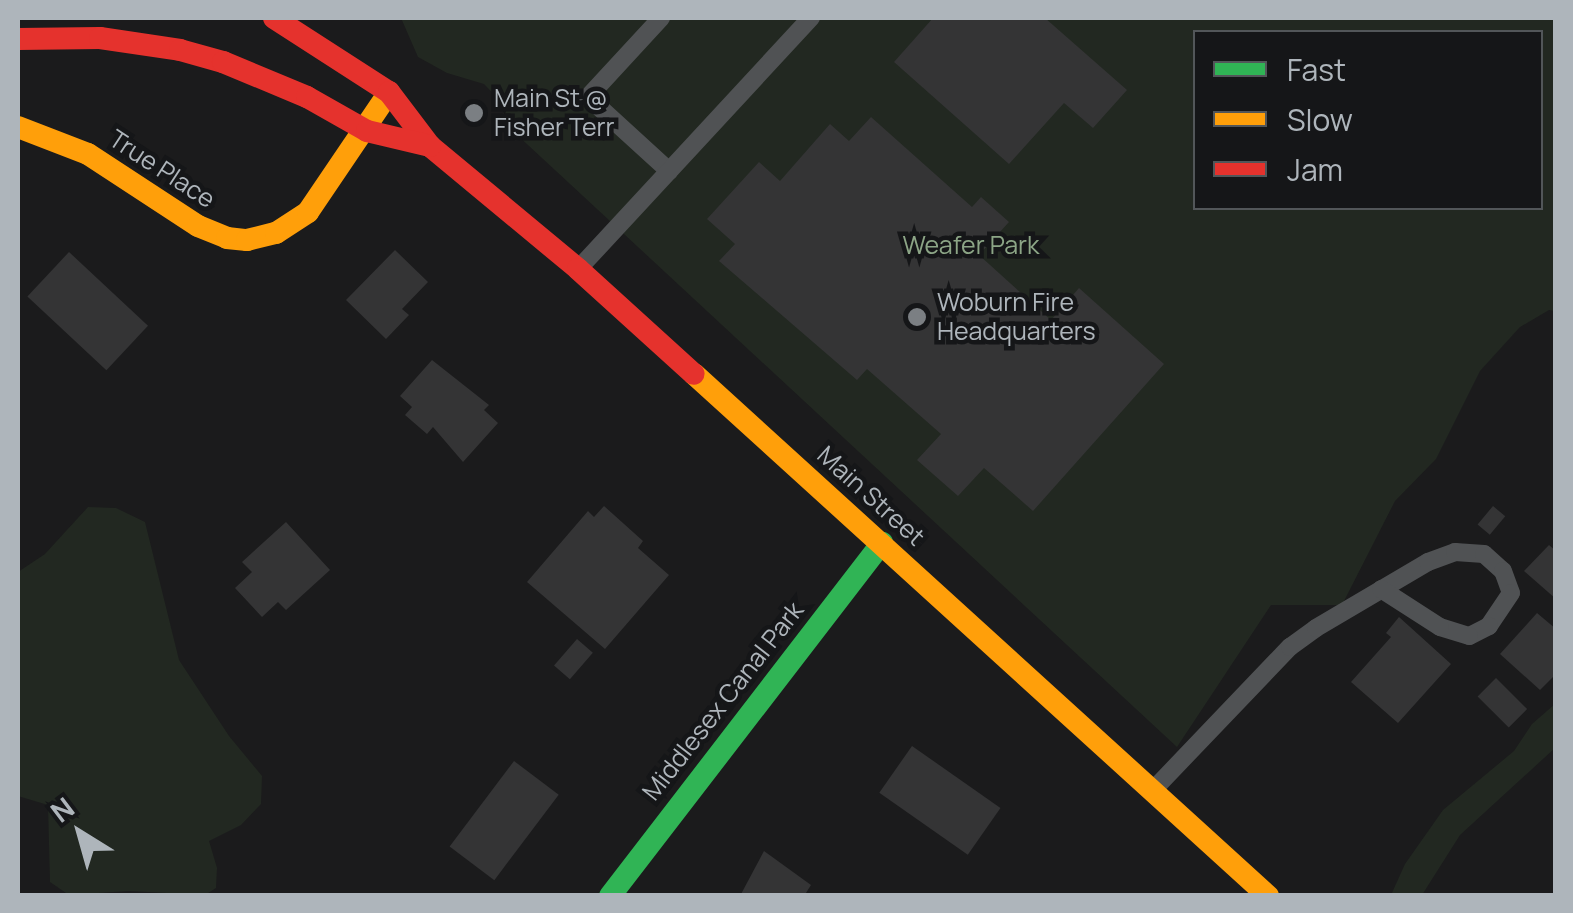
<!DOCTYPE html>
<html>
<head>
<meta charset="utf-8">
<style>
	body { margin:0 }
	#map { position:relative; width:1573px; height:913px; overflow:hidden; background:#1b1b1c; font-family:Manrope,sans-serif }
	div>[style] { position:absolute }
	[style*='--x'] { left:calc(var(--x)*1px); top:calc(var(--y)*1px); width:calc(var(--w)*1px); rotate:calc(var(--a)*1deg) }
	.green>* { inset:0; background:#222821 }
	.building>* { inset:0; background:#343435; transform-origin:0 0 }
	.lane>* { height:18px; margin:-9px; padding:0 9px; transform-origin:9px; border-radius:9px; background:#505254 }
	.fast>* { height:22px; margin:-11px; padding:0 11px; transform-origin:11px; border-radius:11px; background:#30b455 }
	.slow>* { height:22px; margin:-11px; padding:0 11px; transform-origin:11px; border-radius:11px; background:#ff9f0a }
	.jam>* { height:22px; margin:-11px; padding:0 11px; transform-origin:11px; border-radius:11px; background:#e5322d }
	.dots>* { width:28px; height:28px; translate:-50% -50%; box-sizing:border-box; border:5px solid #151618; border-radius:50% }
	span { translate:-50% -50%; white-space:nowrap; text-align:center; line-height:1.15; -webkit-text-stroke:9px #151618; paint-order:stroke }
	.poi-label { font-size:25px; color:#aeb5bb }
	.left { translate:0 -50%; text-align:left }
	.street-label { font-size:25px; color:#aeb5bb }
	.park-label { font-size:25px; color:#8ca586 }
	.frame { position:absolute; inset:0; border:20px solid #aeb5bb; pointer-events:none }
	.legend { position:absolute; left:1193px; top:30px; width:350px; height:180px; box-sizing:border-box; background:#151618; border:2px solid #525659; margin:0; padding:12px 18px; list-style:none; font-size:30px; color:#aeb5bb }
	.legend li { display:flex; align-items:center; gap:20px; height:50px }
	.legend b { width:50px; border:2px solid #525659 }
	.north { position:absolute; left:30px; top:783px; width:100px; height:100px; -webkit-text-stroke:8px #151618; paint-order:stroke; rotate:323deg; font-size:28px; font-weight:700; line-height:40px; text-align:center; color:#aeb5bb }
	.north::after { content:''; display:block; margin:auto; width:35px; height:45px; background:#aeb5bb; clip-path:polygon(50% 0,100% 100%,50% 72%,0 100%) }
</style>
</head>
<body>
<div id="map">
	<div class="green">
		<div style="clip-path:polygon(evenodd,401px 18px,1555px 18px,1555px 311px,1549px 310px,1520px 327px,1480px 371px,1436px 459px,1395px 501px,1342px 605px,1271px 605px,1177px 747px,500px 119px,506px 107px,484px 84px,447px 73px,418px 57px,401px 18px,1196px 32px,1540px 32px,1540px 208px,1196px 208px,1196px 32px)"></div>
		<div style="clip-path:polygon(88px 507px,116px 508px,145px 522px,179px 660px,229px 736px,262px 776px,261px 804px,241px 825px,209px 841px,217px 868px,216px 888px,205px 895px,129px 891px,69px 895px,50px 882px,48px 805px,18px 796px,18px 572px,45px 554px)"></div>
		<div style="clip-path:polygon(1555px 704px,1555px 748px,1460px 835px,1422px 895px,1391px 895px,1405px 864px,1443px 810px,1514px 751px,1532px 724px)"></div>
	</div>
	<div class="building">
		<div style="clip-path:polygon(933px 18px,1045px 18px,1127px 90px,1093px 128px,1064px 103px,1009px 164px,894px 62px)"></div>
		<div style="clip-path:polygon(871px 117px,972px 207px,981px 197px,1009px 222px,979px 255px,1051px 320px,1079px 288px,1164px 364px,1033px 511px,984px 468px,958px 496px,917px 460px,941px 434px,867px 369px,857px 380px,719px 261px,735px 244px,707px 219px,759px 162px,780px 181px,830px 124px,849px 141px)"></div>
		<div style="clip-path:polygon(395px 250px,428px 282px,402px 309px,409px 315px,386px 339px,346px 300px)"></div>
		<div style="left:69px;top:252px;width:108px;height:61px;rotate:43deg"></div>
		<div style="clip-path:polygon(432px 360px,489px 405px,484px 410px,498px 423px,463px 462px,433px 427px,427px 434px,405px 415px,412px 407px,400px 396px)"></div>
		<div style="clip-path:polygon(604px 506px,643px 541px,638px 548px,669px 575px,605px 649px,527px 582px,588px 511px,594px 517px)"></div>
		<div style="left:1493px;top:506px;width:16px;height:24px;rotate:40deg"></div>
		<div style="clip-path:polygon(286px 522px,330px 570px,286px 610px,278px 602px,262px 617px,235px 588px,252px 572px,242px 562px)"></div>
		<div style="clip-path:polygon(1549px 545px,1556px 551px,1556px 599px,1524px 571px)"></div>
		<div style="clip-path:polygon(1537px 613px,1556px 629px,1556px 674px,1540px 690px,1500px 654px)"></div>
		<div style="clip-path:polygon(1399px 617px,1451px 664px,1398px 723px,1351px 682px,1391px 637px,1386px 633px)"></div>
		<div style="left:577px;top:639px;width:21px;height:35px;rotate:41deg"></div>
		<div style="left:1496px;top:678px;width:44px;height:26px;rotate:45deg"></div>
		<div style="left:912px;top:746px;width:108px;height:57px;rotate:35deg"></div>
		<div style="left:514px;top:761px;width:56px;height:107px;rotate:37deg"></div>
		<div style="clip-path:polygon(764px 851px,811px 885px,804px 896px,740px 896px)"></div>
	</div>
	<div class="lane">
		<div style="--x:661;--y:18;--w:108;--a:132.7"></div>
		<div style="--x:588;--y:97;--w:110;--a:42.4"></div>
		<div style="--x:582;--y:265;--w:337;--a:-47.2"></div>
		<div style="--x:1156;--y:787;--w:194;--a:-46.3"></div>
		<div style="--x:1290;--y:647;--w:32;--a:-36"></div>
		<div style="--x:1316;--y:628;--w:130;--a:-30.5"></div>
		<div style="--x:1428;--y:562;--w:29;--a:-20"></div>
		<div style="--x:1455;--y:552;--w:29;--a:4"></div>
		<div style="--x:1484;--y:554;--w:25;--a:42"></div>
		<div style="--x:1503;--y:571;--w:23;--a:70"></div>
		<div style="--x:1511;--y:593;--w:40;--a:124"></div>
		<div style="--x:1489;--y:626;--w:22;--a:153"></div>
		<div style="--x:1469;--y:636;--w:30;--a:-163"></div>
		<div style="--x:1440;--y:627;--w:70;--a:-147.2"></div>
	</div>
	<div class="fast">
		<div style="--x:610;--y:896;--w:446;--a:-52.4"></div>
	</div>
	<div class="slow">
		<div style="--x:18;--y:127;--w:75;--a:21.1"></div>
		<div style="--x:88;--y:154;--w:131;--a:33.2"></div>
		<div style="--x:198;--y:226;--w:31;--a:22"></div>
		<div style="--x:227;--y:238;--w:20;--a:6"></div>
		<div style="--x:247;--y:240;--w:30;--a:-14"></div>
		<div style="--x:276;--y:233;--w:38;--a:-33"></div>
		<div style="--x:308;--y:212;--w:143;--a:-55.9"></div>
		<div style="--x:694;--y:374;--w:776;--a:42.28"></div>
	</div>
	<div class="jam">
		<div style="--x:274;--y:18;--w:137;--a:32.8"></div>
		<div style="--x:389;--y:92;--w:68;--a:52.8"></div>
		<div style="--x:430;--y:146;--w:192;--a:39.7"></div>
		<div style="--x:578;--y:269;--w:156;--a:42.2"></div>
		<div style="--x:18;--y:39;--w:82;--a:-0.7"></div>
		<div style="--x:100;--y:38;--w:81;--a:8.5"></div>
		<div style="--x:180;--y:50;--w:45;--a:15.6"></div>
		<div style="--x:223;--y:62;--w:91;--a:22.6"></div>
		<div style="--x:307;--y:97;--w:69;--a:29.5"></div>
		<div style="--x:367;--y:131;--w:65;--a:13.4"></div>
	</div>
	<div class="dots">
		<div style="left:474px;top:113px;background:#7b7f83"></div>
		<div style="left:917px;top:317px;background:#7b7f83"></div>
	</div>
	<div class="poi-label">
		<span class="left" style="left:494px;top:113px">Main St @<br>Fisher Terr</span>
		<span class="left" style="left:937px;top:317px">Woburn Fire<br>Headquarters</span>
	</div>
	<div class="street-label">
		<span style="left:162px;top:169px;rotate:33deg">True Place</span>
		<span style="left:871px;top:496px;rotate:42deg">Main Street</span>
		<span style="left:723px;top:701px;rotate:-52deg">Middlesex Canal Park</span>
	</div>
	<div class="park-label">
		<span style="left:971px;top:245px">Weafer Park</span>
	</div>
	<div class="frame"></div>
	<ul class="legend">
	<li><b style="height:12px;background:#30b455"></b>Fast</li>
	<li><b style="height:12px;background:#ff9f0a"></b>Slow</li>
	<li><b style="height:12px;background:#e5322d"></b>Jam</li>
	</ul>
	<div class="north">N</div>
</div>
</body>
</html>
